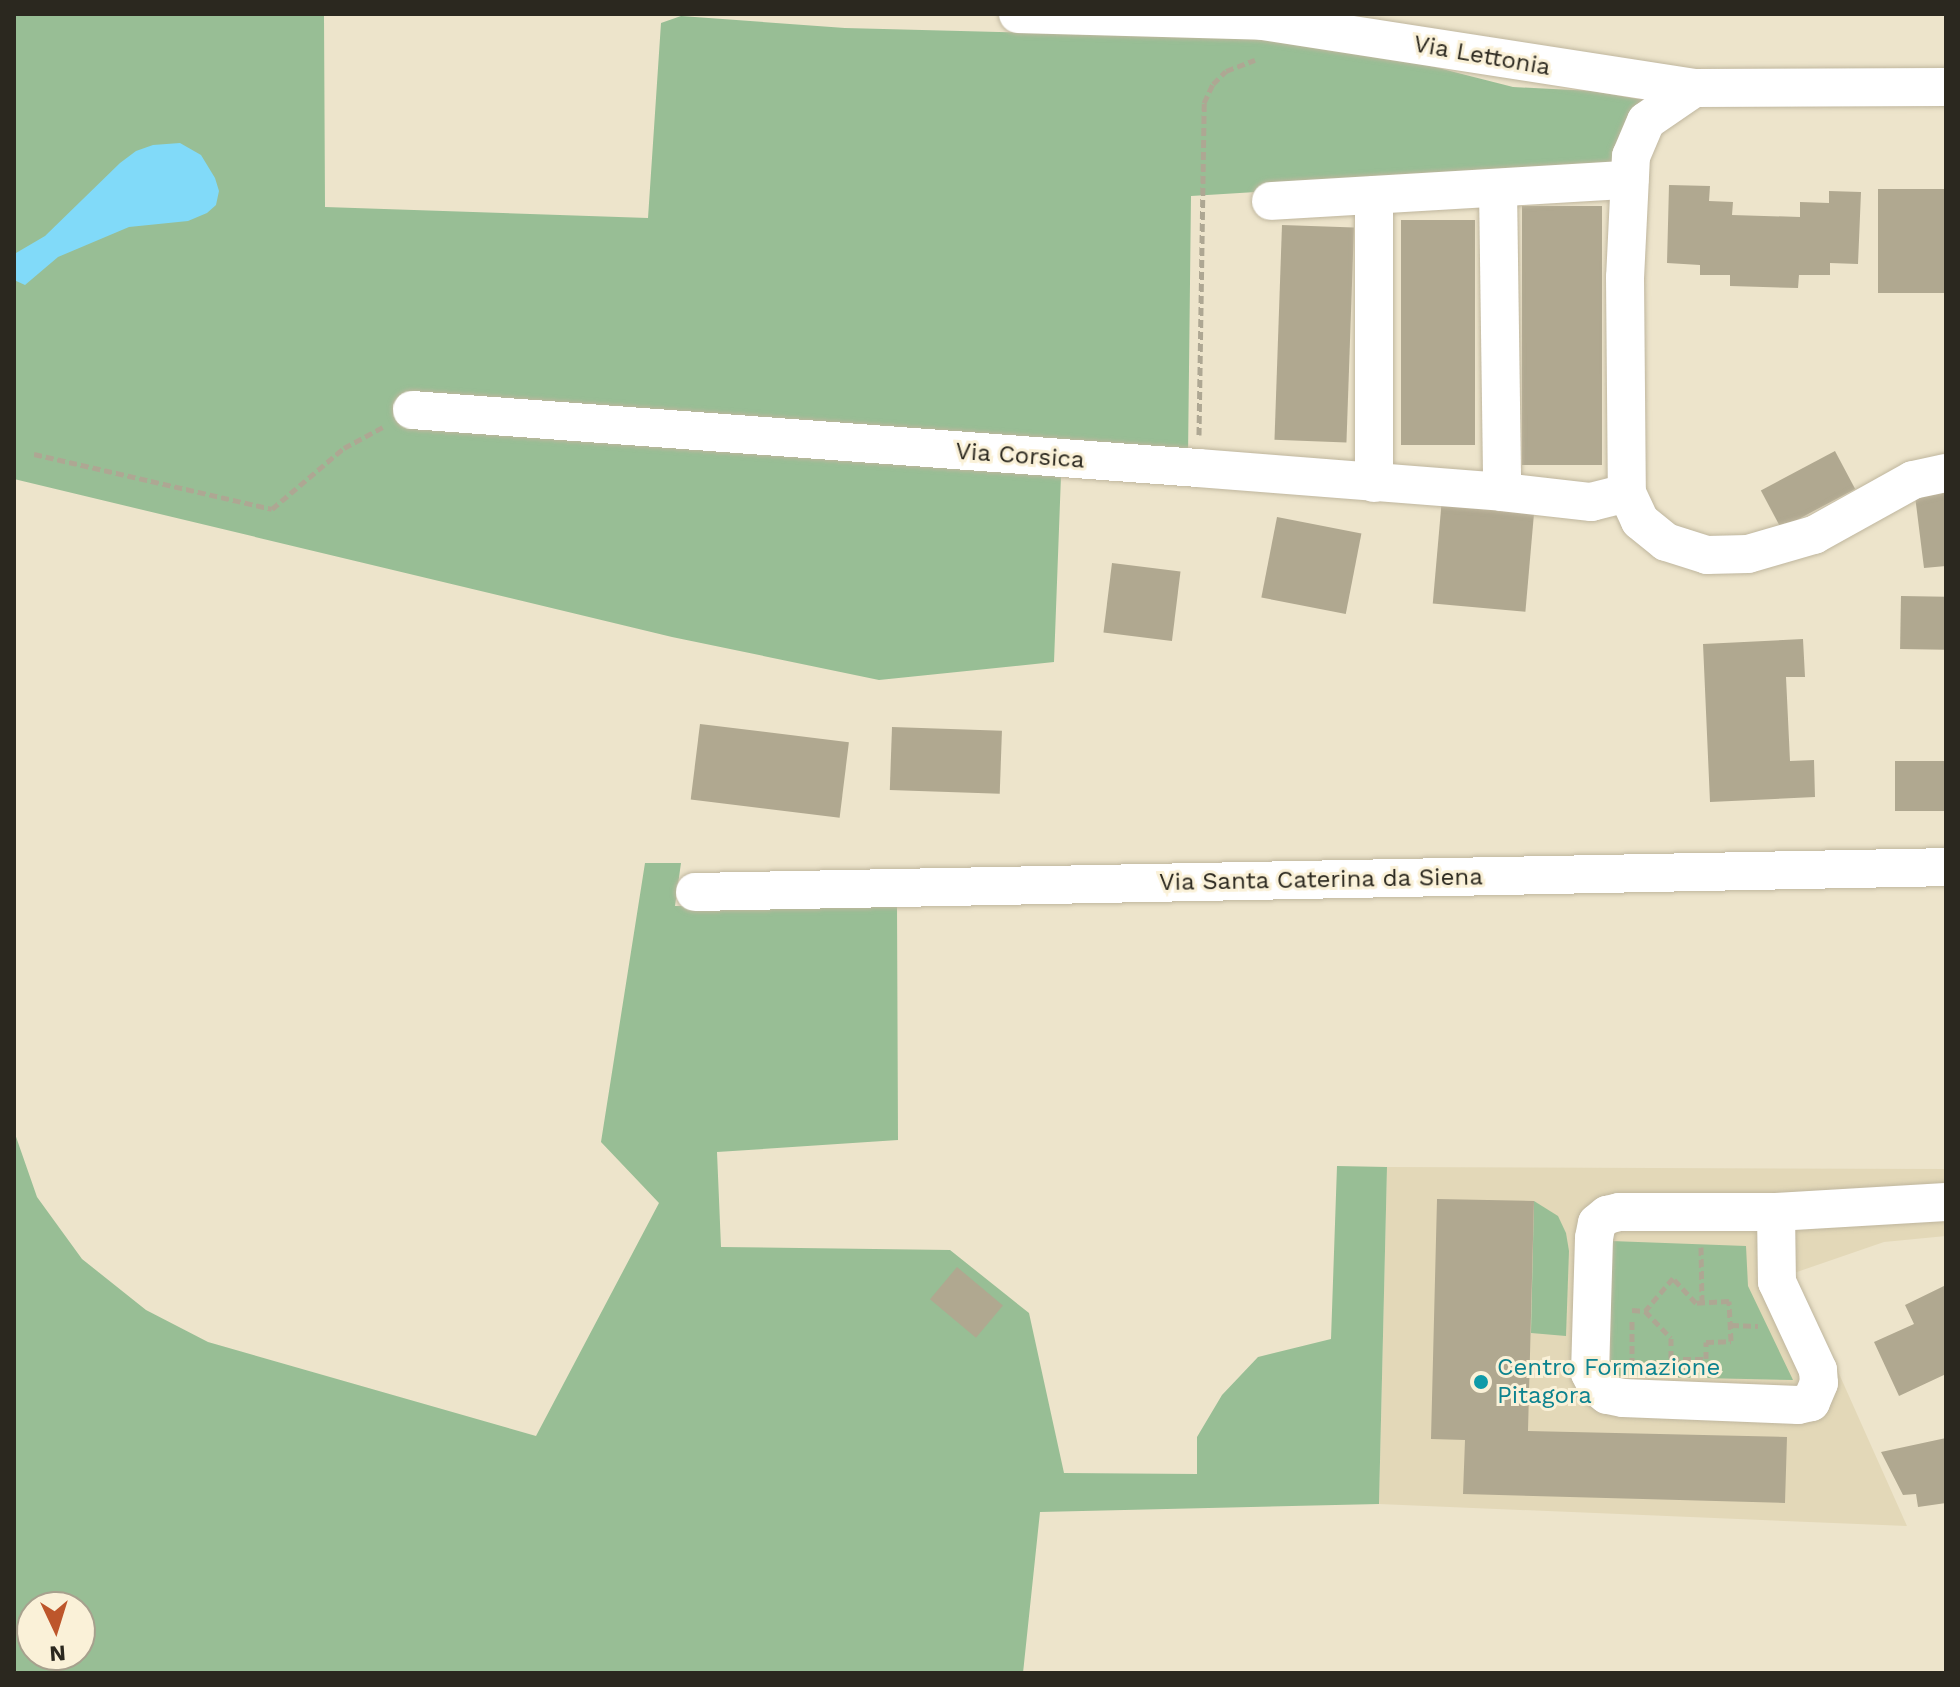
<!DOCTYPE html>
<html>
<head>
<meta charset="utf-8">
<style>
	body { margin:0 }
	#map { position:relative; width:1960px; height:1687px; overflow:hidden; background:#ede4cb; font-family:"Work Sans",sans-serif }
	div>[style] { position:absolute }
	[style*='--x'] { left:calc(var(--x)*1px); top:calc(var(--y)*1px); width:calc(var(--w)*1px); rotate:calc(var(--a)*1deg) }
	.built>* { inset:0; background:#e3d8b8 }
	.green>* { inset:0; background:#98be95 }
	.water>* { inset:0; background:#81daf9 }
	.building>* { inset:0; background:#b0a890; transform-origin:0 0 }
	.path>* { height:5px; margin-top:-2.5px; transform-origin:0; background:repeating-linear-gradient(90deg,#aea793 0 8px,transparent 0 12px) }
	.roads { filter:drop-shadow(0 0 2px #bfb69e) drop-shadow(0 0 2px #bfb69e) }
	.minor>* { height:38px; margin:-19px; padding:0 19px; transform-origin:19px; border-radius:19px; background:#fff }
	.dots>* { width:22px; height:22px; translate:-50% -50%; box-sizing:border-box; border:4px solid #faf1d8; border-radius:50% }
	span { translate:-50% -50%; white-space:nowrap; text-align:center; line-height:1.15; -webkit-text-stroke:6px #faf1d8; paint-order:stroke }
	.street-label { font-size:24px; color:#2b281f }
	.culture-label { font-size:24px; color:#0d838f }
	.left { translate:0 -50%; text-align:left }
	.frame { position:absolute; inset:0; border:16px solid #2b281f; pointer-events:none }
	.north { position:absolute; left:16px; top:1591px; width:80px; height:80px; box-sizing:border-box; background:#faf1d8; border:2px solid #a7a18e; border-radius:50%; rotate:176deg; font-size:22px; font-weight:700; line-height:32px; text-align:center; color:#2b281f }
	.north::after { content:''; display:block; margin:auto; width:28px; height:36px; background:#bd562b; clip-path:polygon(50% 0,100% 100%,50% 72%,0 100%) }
</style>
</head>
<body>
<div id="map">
	<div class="built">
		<div style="clip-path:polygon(1387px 1167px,1946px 1169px,1946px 1236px,1884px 1242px,1794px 1273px,1907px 1526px,1379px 1504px)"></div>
	</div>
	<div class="green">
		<div style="clip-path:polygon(14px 14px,324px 16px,325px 207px,648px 218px,661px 23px,681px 16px,845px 28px,1261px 39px,1364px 49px,1513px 87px,1593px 91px,1643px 100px,1620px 170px,1191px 196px,1188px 457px,1062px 449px,1054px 662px,879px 680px,672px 637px,14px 479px)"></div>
		<div style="clip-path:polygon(evenodd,645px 863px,681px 863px,675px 906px,897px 903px,898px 1140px,717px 1152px,721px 1247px,950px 1250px,1029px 1313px,1064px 1473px,1197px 1474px,1197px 1437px,1222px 1395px,1258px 1357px,1331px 1339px,1337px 1166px,1387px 1167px,1379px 1504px,1040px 1512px,1023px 1673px,14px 1673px,14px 1131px,37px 1197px,82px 1259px,146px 1310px,208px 1342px,536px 1436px,659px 1203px,601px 1142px,645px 863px,32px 1607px,80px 1607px,80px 1655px,32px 1655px,32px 1607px)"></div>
		<div style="clip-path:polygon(1534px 1201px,1558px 1216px,1566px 1233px,1569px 1251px,1566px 1336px,1531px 1333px)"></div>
		<div style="clip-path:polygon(1611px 1241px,1746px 1246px,1748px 1286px,1793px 1380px,1610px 1376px)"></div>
	</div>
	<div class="water">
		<div style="clip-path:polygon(180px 143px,201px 155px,215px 178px,219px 191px,216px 205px,207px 213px,188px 221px,129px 227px,58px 257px,25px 285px,14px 280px,16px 253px,45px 236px,120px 163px,136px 151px,153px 145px)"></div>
	</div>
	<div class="building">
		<div style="clip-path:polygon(1669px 185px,1710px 186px,1709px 201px,1733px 202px,1732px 215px,1800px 217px,1800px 202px,1829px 203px,1829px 191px,1861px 192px,1858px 264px,1830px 263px,1830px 275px,1799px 275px,1798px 288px,1730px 286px,1730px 275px,1700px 275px,1700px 265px,1667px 263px)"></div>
		<div style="left:1878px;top:189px;width:67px;height:104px"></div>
		<div style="left:1522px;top:206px;width:80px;height:259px"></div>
		<div style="left:1401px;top:220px;width:74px;height:225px"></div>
		<div style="left:1282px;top:225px;width:72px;height:215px;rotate:2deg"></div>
		<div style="left:1835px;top:451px;width:43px;height:84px;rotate:62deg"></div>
		<div style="clip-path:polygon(1946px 492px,1946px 566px,1924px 568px,1915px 496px)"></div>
		<div style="left:1442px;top:498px;width:93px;height:106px;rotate:5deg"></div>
		<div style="left:1277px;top:517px;width:86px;height:82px;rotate:11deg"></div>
		<div style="left:1112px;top:563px;width:69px;height:70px;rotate:7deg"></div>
		<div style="left:1901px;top:596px;width:45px;height:53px;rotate:1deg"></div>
		<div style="clip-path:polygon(1803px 639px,1805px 677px,1786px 677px,1790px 761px,1814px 760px,1815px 797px,1710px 802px,1703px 644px)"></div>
		<div style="left:700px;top:724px;width:150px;height:76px;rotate:7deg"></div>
		<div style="left:892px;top:727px;width:110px;height:63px;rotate:2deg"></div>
		<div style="left:1895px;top:761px;width:51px;height:50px"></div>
		<div style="clip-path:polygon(1437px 1199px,1534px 1201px,1528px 1431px,1787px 1437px,1785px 1503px,1463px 1494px,1465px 1440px,1431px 1439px)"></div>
		<div style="left:957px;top:1267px;width:60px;height:42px;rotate:40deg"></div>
		<div style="clip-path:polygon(1946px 1285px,1946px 1374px,1899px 1396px,1874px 1342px,1914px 1324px,1905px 1305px)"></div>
		<div style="clip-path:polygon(1946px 1438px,1946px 1503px,1918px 1507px,1916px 1494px,1903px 1495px,1881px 1452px)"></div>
	</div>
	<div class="path">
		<div style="--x:1199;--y:435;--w:332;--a:-89.1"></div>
		<div style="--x:1204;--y:103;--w:21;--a:-65"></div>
		<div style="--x:1213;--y:84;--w:18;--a:-45"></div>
		<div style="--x:1226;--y:71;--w:31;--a:-21"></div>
		<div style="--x:34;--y:454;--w:244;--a:13"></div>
		<div style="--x:272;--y:509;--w:94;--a:-40.3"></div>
		<div style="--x:344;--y:448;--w:44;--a:-28.3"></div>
		<div style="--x:1701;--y:1247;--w:55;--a:89"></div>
		<div style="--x:1632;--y:1310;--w:13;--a:4"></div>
		<div style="--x:1645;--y:1311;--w:37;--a:46"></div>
		<div style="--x:1671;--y:1338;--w:21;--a:90"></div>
		<div style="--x:1671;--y:1359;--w:35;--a:0"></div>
		<div style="--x:1706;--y:1359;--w:17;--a:-90"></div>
		<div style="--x:1706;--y:1342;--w:25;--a:-2"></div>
		<div style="--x:1731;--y:1341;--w:40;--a:-92.9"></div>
		<div style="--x:1729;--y:1301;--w:33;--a:177"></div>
		<div style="--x:1696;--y:1303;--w:34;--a:-133"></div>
		<div style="--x:1673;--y:1278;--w:43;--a:130.3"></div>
		<div style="--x:1632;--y:1321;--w:42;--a:90"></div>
		<div style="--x:1731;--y:1325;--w:27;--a:2"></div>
	</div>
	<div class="roads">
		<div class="minor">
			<div style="--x:1018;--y:14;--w:244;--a:1.6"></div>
			<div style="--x:1262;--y:21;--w:437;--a:8.8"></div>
			<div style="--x:1694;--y:88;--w:252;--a:-0.2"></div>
			<div style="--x:1694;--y:88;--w:58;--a:145.5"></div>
			<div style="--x:1646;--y:121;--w:38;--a:113"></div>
			<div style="--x:1631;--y:156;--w:121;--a:92.8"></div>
			<div style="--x:1625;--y:277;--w:216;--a:89.5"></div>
			<div style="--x:1627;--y:493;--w:31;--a:65"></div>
			<div style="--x:1640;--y:521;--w:33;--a:39"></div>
			<div style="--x:1666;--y:542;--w:43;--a:17.6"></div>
			<div style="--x:1707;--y:555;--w:41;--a:-1.4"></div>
			<div style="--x:1748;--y:554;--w:69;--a:-16.1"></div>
			<div style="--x:1814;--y:535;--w:113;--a:-29.1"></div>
			<div style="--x:1913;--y:480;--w:34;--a:-12"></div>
			<div style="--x:1498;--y:188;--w:304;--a:89.2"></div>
			<div style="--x:1271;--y:201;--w:359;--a:-3.4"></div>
			<div style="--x:412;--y:410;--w:788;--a:4.22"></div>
			<div style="--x:1198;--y:468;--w:305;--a:4.5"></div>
			<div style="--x:1502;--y:492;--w:90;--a:6.4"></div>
			<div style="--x:1591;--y:502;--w:37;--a:-14"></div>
			<div style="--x:1374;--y:483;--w:288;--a:-90"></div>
			<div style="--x:695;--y:892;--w:1251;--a:-1.14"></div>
			<div style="--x:1776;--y:1212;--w:70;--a:89.2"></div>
			<div style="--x:1777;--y:1282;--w:97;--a:65"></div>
			<div style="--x:1818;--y:1370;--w:13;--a:86"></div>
			<div style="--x:1819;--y:1383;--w:21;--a:113"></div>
			<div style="--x:1811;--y:1402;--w:13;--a:167"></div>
			<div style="--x:1798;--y:1405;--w:175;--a:-177.7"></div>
			<div style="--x:1623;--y:1398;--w:16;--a:-169"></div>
			<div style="--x:1607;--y:1395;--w:13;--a:-141"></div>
			<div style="--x:1597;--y:1387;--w:16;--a:-117"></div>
			<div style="--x:1590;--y:1373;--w:135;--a:-88.3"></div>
			<div style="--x:1594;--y:1238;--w:15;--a:-79"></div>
			<div style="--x:1597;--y:1223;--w:13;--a:-39"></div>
			<div style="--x:1607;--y:1215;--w:12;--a:-14"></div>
			<div style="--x:1619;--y:1212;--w:157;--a:0"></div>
			<div style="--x:1776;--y:1212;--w:170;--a:-3.4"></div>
		</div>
	</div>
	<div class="dots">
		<div style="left:1481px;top:1382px;background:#0f9aa8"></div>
	</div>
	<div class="street-label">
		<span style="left:1482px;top:56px;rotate:10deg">Via Lettonia</span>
		<span style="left:1020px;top:456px;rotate:4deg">Via Corsica</span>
		<span style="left:1321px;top:880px;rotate:-1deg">Via Santa Caterina da Siena</span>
	</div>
	<div class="culture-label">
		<span class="left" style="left:1497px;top:1382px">Centro Formazione<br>Pitagora</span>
	</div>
	<div class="frame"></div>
	<div class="north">N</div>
</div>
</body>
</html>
